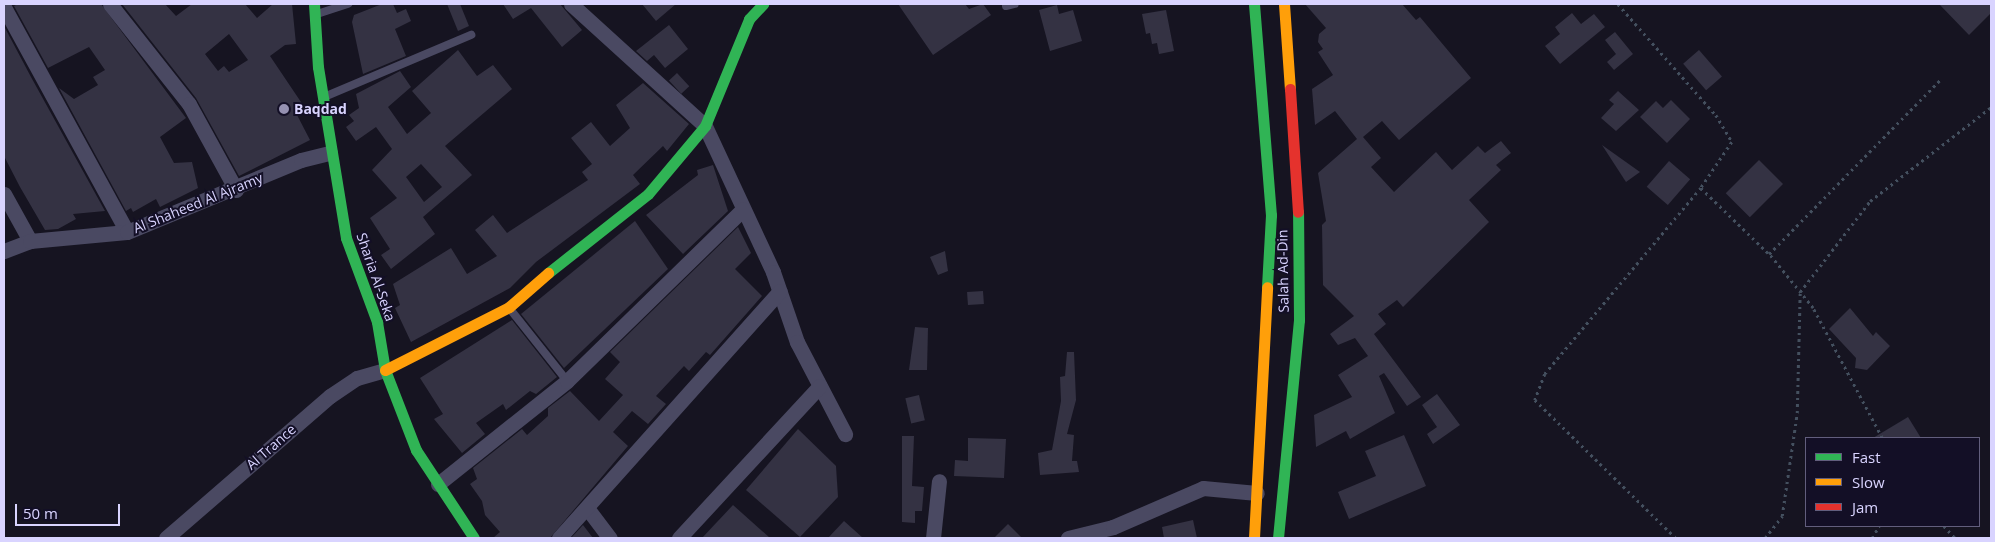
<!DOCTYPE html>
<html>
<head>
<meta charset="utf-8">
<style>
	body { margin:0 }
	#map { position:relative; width:1995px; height:542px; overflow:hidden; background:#161421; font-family:"Open Sans",sans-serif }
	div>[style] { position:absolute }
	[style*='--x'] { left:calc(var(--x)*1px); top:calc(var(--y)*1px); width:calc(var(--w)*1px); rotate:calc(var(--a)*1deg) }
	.building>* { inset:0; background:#343243; transform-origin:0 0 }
	.path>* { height:2.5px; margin-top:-1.25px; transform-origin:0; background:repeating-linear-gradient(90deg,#44505f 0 2.5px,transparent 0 6.5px) }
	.lane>* { height:8px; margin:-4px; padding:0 4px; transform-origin:4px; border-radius:4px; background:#4a4962 }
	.street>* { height:15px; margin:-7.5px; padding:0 7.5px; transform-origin:7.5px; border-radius:7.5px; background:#4a4962 }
	.fast>* { height:11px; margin:-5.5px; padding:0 5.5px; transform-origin:5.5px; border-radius:5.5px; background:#30b455 }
	.slow>* { height:11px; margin:-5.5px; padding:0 5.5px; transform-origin:5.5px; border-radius:5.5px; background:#ff9f0a }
	.jam>* { height:11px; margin:-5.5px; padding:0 5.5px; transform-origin:5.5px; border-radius:5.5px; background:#e5322d }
	.dots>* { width:14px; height:14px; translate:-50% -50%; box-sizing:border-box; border:2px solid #130f26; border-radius:50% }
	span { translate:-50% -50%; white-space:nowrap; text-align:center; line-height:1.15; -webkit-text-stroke:4px #130f26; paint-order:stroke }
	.poi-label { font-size:14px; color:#d9d4ff; font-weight:700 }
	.left { translate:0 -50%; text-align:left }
	.street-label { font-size:14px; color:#d9d4ff }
	.frame { position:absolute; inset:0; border:5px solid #d9d4ff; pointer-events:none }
	.legend { position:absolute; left:1805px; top:437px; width:175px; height:90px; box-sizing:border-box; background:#130f26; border:1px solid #625e7d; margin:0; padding:6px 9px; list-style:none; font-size:15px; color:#d9d4ff }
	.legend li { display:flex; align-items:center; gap:10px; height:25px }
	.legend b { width:25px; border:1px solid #625e7d }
	.scale { position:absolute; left:15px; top:504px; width:105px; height:22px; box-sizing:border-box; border:2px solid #d9d4ff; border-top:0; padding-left:6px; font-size:15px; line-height:18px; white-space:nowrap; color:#d9d4ff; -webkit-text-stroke:4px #130f26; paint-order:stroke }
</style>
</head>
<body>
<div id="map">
	<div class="building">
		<div style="clip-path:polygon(18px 4px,101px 4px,186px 118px,160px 137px,174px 163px,192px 162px,198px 188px,160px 207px,156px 199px,133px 212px,131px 208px,126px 211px,59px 88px,74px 99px,98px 85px,93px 77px,105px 70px,89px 47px,48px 68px,14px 6px)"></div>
		<div style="clip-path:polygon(evenodd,122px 4px,165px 4px,176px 16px,192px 4px,245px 4px,257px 18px,273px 4px,292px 4px,296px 44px,285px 45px,270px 56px,305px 108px,296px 113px,310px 140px,239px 176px,196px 98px,122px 4px,229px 34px,248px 60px,229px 72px,224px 66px,218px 71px,205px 54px,229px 34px)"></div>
		<div style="clip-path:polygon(382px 4px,393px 4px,397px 13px,406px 9px,411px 21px,395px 29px,406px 56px,363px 74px,352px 22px,354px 15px)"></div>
		<div style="clip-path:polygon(447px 4px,460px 4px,469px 26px,458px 31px)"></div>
		<div style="clip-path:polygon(503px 4px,560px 4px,582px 30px,562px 47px,531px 8px,513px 19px)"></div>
		<div style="clip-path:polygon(642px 4px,676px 4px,656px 21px)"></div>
		<div style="clip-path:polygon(898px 4px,965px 4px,969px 9px,983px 4px,991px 15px,933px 55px)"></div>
		<div style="clip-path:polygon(1305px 4px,1402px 4px,1416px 20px,1420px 17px,1471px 78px,1399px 140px,1382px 121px,1363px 137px,1381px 158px,1371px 167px,1394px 192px,1436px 152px,1452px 170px,1478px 146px,1485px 153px,1501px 141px,1511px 153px,1496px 165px,1501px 170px,1469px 200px,1489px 222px,1403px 307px,1397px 300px,1378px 314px,1386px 324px,1374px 334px,1421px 397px,1407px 406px,1384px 373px,1379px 376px,1395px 413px,1350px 439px,1346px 431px,1316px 447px,1314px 415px,1352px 397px,1338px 375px,1368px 356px,1355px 338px,1338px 345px,1330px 334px,1354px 316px,1323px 285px,1322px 225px,1326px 221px,1318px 173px,1357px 139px,1335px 111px,1315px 125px,1312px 89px,1333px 75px,1318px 52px,1323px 49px,1318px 42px,1319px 34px,1326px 28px)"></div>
		<div style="clip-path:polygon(1939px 4px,1991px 4px,1991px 13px,1969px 35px)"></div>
		<div style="clip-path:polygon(1057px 5px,1059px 14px,1073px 10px,1082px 41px,1050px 51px,1039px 10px)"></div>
		<div style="clip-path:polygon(1166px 10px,1174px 51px,1159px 54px,1157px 43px,1152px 44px,1150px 33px,1146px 34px,1142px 14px)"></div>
		<div style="clip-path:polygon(1572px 13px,1581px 24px,1594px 14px,1605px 27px,1560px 64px,1545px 46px,1560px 34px,1555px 27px)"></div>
		<div style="clip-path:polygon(669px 25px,688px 49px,665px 68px,654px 55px,647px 61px,636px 51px)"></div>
		<div style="clip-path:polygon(4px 26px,31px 77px,105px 211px,73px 214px,76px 219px,58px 229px,45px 230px,20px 187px,4px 156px)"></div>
		<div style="clip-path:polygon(1615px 32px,1633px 54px,1614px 70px,1607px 62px,1616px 54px,1605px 40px)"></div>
		<div style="clip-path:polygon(evenodd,458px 50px,477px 76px,493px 65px,512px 89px,445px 146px,472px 175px,423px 217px,435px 234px,391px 269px,381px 255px,390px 249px,370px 218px,397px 198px,372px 170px,392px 149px,376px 127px,356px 141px,346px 127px,354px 121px,349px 115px,359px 108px,356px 94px,400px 71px,411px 87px,388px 107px,407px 134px,431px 113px,412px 91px,458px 50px,421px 164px,442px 187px,424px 202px,406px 177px,421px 164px)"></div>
		<div style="left:1699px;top:50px;width:35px;height:21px;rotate:49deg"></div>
		<div style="left:677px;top:73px;width:18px;height:11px;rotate:47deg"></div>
		<div style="clip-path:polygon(643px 83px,689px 124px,667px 151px,663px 146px,633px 175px,640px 184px,536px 262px,510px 288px,411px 342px,395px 308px,400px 305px,393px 284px,451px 248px,467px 274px,497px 256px,475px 230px,493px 215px,507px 233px,588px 180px,582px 172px,592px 164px,571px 138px,591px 122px,610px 146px,630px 128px,616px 105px)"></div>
		<div style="clip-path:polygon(1618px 91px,1639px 110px,1616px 131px,1601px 118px,1614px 104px,1609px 100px)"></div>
		<div style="clip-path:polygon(1671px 100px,1690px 119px,1667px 143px,1640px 117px,1656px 101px,1663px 108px)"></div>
		<div style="clip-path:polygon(1602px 145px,1640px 172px,1626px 182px)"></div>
		<div style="left:1759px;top:160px;width:34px;height:47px;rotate:45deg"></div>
		<div style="left:1669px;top:161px;width:28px;height:34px;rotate:41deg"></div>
		<div style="clip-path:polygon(713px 165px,728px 211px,683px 254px,646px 215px,698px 175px,697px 170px)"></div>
		<div style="clip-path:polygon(635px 221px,668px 269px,564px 368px,521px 314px)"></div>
		<div style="clip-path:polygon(738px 227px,751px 253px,735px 269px,762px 296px,710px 355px,706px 352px,689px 371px,684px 366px,656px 396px,666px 404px,648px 424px,632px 411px,613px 432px,628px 446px,550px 538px,493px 538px,500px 532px,485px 515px,482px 501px,470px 484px,477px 479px,473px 468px,522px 429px,527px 435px,548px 416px,548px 408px,570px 391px,599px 421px,623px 395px,605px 379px,620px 362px,610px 352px)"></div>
		<div style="clip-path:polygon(945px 251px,948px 271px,938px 275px,930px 257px)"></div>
		<div style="left:983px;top:291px;width:13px;height:16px;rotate:86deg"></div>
		<div style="clip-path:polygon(1850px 308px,1873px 336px,1876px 332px,1890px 346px,1867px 370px,1855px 368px,1856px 358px,1829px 329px)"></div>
		<div style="clip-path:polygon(512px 320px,557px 377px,536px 394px,530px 391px,506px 410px,503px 404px,476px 423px,485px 434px,462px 453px,434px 419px,443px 414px,420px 378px)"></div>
		<div style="clip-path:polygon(915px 327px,928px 328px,927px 370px,909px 370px)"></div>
		<div style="clip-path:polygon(1067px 352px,1074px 352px,1076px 400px,1067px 434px,1074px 435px,1072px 461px,1077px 461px,1079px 472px,1040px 475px,1038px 453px,1052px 450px,1061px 401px,1060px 377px,1065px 376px)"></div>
		<div style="clip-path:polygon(1437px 394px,1460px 425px,1433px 444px,1427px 434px,1437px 427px,1422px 405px)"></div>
		<div style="left:919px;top:395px;width:26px;height:14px;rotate:77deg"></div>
		<div style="clip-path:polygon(1908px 417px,1921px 438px,1873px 438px)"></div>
		<div style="clip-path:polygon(798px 429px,836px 466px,838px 497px,800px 537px,746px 490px)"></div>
		<div style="clip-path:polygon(1404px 435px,1426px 486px,1349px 519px,1338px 492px,1376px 476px,1365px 451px)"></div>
		<div style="clip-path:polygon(902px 436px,914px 436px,912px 486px,924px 487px,922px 511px,915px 511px,915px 523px,902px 522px)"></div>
		<div style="clip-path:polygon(968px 438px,1006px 439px,1004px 478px,954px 476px,955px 460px,968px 461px)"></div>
		<div style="clip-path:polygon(733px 505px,770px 538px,702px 538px)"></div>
		<div style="clip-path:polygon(1193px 520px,1197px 538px,1164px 538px,1162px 527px)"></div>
		<div style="clip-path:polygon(844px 521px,863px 538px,828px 538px)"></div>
		<div style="clip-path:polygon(1008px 524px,1022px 538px,994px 538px)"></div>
		<div style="clip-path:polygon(583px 525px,593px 538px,571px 538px)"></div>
	</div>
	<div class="path">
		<div style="--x:1618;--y:4;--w:148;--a:48.6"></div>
		<div style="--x:1716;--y:115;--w:31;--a:59"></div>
		<div style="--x:1732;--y:142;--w:55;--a:124"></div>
		<div style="--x:1701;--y:188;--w:243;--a:130"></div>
		<div style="--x:1545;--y:374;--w:28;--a:111"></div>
		<div style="--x:1535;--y:400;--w:197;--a:44.4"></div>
		<div style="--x:1701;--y:188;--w:95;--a:44.1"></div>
		<div style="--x:1882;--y:438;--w:147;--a:-118"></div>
		<div style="--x:1813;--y:308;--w:70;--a:-129.2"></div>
		<div style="--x:1769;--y:254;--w:247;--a:-45.5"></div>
		<div style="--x:1944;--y:526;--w:16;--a:47"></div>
		<div style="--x:1765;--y:538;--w:28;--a:-52"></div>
		<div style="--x:1782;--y:516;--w:104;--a:-81.7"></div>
		<div style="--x:1797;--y:413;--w:121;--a:-88.6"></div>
		<div style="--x:1800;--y:292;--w:115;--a:-52.4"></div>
		<div style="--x:1870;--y:201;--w:153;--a:-37.8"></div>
		<div style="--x:1872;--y:538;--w:14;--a:-60"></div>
	</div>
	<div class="lane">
		<div style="--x:1006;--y:6;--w:9;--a:-13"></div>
		<div style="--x:317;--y:14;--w:33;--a:-18"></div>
		<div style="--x:324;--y:97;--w:160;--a:-22.9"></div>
		<div style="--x:510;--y:309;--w:92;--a:51.6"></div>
	</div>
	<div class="street">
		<div style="--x:110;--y:4;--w:127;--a:51.7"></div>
		<div style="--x:189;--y:104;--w:98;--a:61.3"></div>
		<div style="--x:571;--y:4;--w:181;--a:42.3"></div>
		<div style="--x:705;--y:126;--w:161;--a:65"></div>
		<div style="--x:773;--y:272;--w:74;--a:71.1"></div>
		<div style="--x:797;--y:342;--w:104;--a:62.4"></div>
		<div style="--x:4;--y:7;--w:256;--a:61.3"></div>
		<div style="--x:4;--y:194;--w:54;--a:61"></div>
		<div style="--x:4;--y:251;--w:28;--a:-21"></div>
		<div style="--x:30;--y:241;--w:97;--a:-5.3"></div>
		<div style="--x:127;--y:232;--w:188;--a:-22.5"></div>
		<div style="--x:301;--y:160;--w:30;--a:-14"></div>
		<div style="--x:438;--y:484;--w:165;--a:-38.6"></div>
		<div style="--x:567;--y:381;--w:246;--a:-44.3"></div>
		<div style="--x:587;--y:508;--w:38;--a:53"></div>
		<div style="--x:166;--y:538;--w:217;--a:-40.9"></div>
		<div style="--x:330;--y:396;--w:32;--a:-34"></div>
		<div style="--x:357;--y:378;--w:29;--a:-16"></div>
		<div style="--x:559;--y:538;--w:331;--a:-48.2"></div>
		<div style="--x:679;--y:538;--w:207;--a:-47.2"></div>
		<div style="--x:933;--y:538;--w:57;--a:-84"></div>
		<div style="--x:1068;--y:538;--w:46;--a:-13.7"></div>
		<div style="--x:1113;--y:527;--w:98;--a:-23.4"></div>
		<div style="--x:1203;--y:488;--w:54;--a:5.3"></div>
	</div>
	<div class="fast">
		<div style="--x:314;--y:4;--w:63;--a:86.4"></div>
		<div style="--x:318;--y:67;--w:173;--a:80.7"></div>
		<div style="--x:346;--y:238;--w:90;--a:69.7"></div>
		<div style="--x:377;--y:322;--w:49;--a:80.5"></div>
		<div style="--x:385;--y:370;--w:86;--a:68.8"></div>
		<div style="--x:416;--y:450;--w:105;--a:56.6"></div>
		<div style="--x:1254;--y:4;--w:212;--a:85.4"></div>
		<div style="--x:1271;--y:215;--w:72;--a:93.2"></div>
		<div style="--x:548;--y:273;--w:127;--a:-38.3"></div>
		<div style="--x:648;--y:194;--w:89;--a:-50"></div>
		<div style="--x:705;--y:126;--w:116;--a:-67.6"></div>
		<div style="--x:749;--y:19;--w:21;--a:-47"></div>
		<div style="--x:1278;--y:538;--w:219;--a:-84.5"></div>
		<div style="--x:1299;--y:320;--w:108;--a:-90.5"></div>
	</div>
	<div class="slow">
		<div style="--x:1284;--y:4;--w:85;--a:86"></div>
		<div style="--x:385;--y:370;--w:139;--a:-26.9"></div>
		<div style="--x:509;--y:307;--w:52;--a:-41.1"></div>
		<div style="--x:1254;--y:538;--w:251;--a:-87"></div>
	</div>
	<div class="jam">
		<div style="--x:1290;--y:89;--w:123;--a:86.3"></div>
	</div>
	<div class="dots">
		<div style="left:284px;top:109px;background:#9591b1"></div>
	</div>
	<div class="poi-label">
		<span class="left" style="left:294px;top:109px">Baqdad</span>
	</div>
	<div class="street-label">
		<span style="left:198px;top:203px;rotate:-22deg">Al Shaheed Al Ajramy</span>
		<span style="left:1283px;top:271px;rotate:-91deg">Salah Ad-Din</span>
		<span style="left:376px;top:277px;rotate:71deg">Sharia Al-Seka</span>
		<span style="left:271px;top:447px;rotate:-41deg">Al Trance</span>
	</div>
	<div class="frame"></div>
	<ul class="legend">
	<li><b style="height:6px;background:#30b455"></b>Fast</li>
	<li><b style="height:6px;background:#ff9f0a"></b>Slow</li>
	<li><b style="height:6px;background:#e5322d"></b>Jam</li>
	</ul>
	<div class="scale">50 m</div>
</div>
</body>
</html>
